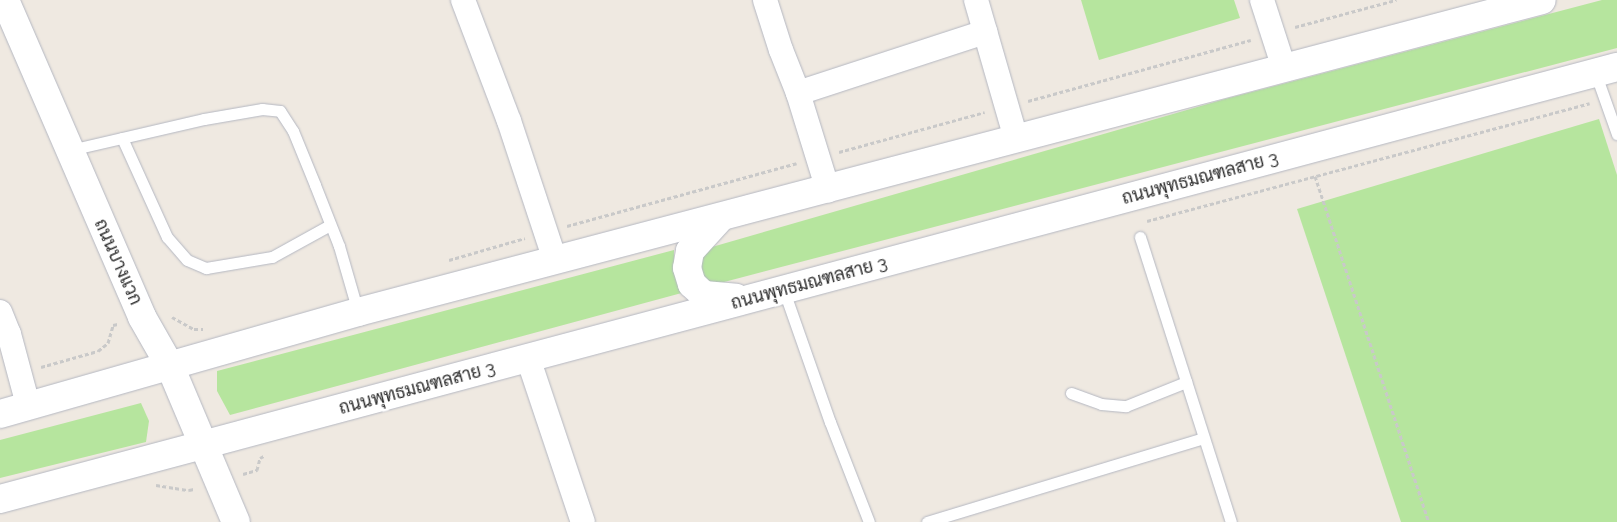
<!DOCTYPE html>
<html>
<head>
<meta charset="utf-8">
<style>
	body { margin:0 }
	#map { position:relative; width:1617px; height:522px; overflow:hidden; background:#efe9e1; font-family:Raleway,Sarabun,sans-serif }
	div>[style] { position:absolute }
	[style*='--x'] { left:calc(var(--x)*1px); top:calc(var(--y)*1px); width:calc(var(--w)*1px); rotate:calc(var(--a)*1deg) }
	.green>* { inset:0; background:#b6e59e }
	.path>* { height:3px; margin-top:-1.5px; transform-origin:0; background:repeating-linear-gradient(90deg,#c9c9c9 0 4px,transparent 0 6.5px) }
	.roads { filter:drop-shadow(0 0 1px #b4b7c1) drop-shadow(0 0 1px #b4b7c1) }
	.lane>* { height:11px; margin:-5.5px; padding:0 5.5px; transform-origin:5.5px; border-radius:5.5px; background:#fff }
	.street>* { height:24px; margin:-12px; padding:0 12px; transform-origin:12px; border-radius:12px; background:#fff }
	.secondary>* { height:28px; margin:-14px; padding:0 14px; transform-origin:14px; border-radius:14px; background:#fff }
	span { translate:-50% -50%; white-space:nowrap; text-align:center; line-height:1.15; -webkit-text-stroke:5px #fff; paint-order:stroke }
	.street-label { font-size:18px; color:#2e2e2e }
</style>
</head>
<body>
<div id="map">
	<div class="green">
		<div style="clip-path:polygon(1081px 0,1234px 0,1240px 18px,1099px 60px)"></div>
		<div style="clip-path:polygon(1602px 0,1617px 0,1617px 48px,709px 286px,697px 273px,705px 249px,1225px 99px)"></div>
		<div style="clip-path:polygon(1599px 119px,1617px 175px,1617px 522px,1401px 522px,1297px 209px)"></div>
		<div style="clip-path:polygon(674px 250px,674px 264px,678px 280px,689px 291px,230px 415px,217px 391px,217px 371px)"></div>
		<div style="clip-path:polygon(141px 403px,149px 421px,146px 442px,0 478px,0 440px)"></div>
	</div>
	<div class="path">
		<div style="--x:1295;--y:27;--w:105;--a:-15"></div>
		<div style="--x:1028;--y:101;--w:231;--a:-15.3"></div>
		<div style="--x:839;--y:152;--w:151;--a:-15.3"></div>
		<div style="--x:1315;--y:176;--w:364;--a:71.8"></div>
		<div style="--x:1147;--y:221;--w:458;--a:-14.9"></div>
		<div style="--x:567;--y:226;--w:238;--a:-15.3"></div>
		<div style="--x:449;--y:260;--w:79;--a:-16.1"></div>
		<div style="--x:172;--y:317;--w:25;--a:29"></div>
		<div style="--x:194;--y:329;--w:9;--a:0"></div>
		<div style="--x:41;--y:367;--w:59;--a:-15.7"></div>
		<div style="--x:98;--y:351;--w:13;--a:-39"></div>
		<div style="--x:108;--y:343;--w:19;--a:-74"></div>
		<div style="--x:113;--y:325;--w:5;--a:-11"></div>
		<div style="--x:243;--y:474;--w:15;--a:-16"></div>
		<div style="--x:257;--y:470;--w:12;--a:-76"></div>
		<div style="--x:260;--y:458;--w:4;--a:-27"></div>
		<div style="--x:156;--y:485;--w:33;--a:9"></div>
		<div style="--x:189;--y:490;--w:5;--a:-11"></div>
	</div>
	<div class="roads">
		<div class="lane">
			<div style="--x:1595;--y:72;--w:66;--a:70.5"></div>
			<div style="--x:122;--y:138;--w:109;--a:65.6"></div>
			<div style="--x:167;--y:237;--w:30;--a:49"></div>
			<div style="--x:187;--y:260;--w:21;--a:23"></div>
			<div style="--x:206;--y:268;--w:67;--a:-9.5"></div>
			<div style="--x:272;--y:257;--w:66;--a:-28.9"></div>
			<div style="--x:70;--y:150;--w:138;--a:-13"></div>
			<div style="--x:204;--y:119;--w:59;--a:-9.8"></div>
			<div style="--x:262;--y:109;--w:18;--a:6"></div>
			<div style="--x:280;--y:111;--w:24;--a:57"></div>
			<div style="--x:293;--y:131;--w:58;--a:67.8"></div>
			<div style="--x:315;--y:185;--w:66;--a:68.5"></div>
			<div style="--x:339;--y:246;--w:69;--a:73.9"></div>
			<div style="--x:1140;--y:237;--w:299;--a:72.3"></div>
			<div style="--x:784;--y:291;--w:139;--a:70.7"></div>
			<div style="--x:830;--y:422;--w:107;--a:68.7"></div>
			<div style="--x:1071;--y:393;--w:32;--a:20"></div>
			<div style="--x:1101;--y:404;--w:25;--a:5"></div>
			<div style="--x:1126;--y:406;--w:65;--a:-21.8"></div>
			<div style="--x:927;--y:522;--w:288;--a:-16.9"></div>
		</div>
		<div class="street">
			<div style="--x:463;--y:0;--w:129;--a:69.2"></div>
			<div style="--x:509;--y:121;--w:146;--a:71.7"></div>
			<div style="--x:765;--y:0;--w:52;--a:72.3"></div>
			<div style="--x:781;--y:50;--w:46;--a:68.4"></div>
			<div style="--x:798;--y:93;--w:102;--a:72.8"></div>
			<div style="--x:976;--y:0;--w:145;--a:73.9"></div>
			<div style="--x:1262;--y:0;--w:71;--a:72.1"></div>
			<div style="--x:798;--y:93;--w:197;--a:-18.1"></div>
			<div style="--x:0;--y:312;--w:24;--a:68"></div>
			<div style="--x:9;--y:334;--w:73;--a:75"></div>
			<div style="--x:528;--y:358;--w:173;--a:71.5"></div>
		</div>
		<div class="secondary">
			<div style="--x:5;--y:0;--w:345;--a:66.6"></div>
			<div style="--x:142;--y:317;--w:56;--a:60.3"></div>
			<div style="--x:170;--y:366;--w:169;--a:67.1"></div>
			<div style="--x:721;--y:217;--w:46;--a:132.4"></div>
			<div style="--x:690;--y:251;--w:17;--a:100"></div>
			<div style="--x:687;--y:268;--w:17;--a:73"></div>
			<div style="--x:692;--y:284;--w:16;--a:43"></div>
			<div style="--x:704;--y:295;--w:32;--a:5"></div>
			<div style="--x:0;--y:414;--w:372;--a:-15.9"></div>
			<div style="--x:358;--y:312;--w:1224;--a:-14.76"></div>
			<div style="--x:0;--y:499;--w:1674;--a:-14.96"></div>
		</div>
	</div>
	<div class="street-label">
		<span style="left:1200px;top:178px;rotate:-15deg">ถนนพุทธมณฑลสาย 3</span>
		<span style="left:118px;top:262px;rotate:66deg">ถนนบางแวก</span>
		<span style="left:809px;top:283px;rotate:-15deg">ถนนพุทธมณฑลสาย 3</span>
		<span style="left:417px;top:388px;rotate:-15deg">ถนนพุทธมณฑลสาย 3</span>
	</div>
</div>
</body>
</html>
